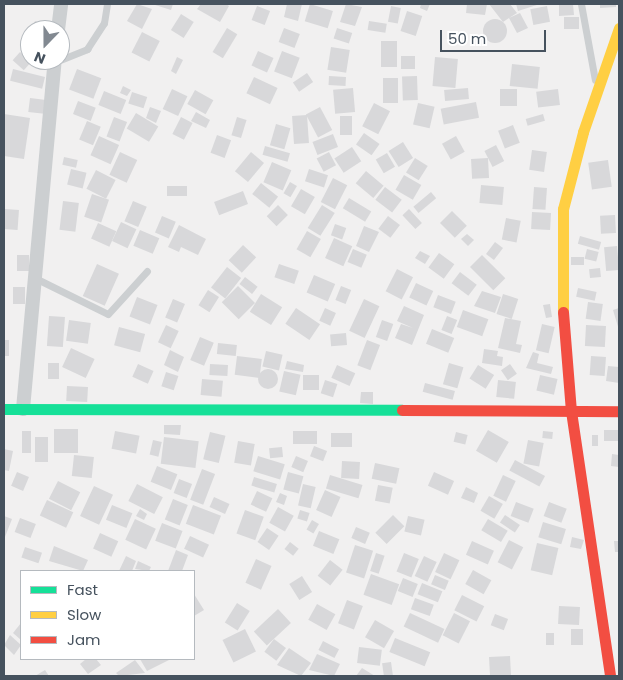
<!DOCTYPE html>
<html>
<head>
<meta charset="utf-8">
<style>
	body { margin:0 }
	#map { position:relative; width:623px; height:680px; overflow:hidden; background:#f1f0f0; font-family:Poppins,sans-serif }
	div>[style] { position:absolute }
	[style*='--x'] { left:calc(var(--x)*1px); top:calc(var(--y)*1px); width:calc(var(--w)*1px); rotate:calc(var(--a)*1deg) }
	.building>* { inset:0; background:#d8d8da; transform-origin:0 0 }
	.round { border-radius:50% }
	.lane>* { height:7px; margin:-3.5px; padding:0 3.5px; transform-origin:3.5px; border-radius:3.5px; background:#cccfd1 }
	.street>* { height:14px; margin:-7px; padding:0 7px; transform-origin:7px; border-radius:7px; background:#cccfd1 }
	.fast>* { height:11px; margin:-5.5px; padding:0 5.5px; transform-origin:5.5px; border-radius:5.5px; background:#16e098 }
	.slow>* { height:11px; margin:-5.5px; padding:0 5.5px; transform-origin:5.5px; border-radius:5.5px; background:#ffcf43 }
	.jam>* { height:11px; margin:-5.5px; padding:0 5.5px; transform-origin:5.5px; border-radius:5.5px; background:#f24e42 }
	span { translate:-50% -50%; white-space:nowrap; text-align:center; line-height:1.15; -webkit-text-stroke:4px #fff; paint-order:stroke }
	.frame { position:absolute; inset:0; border:5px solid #46525e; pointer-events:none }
	.legend { position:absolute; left:20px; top:570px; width:175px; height:90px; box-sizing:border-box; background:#fff; border:1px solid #b5babf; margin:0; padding:6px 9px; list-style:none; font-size:15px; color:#46525e }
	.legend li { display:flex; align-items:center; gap:10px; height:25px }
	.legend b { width:25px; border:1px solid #b5babf }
	.north { position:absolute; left:20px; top:20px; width:50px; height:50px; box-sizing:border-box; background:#fff; border:1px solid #b5babf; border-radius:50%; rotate:202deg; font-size:14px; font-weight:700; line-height:20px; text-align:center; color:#46525e }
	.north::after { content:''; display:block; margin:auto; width:18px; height:22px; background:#828991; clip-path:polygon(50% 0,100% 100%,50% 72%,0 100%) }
	.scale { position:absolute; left:440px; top:30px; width:106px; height:22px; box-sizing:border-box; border:2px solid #46525e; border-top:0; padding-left:6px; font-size:15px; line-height:18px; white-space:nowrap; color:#46525e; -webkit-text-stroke:4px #fff; paint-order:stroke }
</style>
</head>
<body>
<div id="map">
	<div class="building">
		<div style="clip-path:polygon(137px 4px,152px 9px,142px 29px,127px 21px)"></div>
		<div style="clip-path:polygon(152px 4px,173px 4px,171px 10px)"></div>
		<div style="clip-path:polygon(201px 4px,226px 4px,229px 6px,220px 22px,197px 9px)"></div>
		<div style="clip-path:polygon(287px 4px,302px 4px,298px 21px,284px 17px)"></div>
		<div style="left:310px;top:4px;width:24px;height:18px;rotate:17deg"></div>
		<div style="clip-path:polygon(346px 4px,362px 7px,355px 26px,340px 22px)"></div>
		<div style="clip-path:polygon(421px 4px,430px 4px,427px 11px,420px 8px)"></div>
		<div style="clip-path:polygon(467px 4px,487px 4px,485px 15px,466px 13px)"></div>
		<div style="clip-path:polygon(489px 4px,510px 4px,517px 13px,509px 18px,520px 13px,528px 28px,517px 33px,509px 18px,503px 22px)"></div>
		<div style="clip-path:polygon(516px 4px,540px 4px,518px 11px)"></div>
		<div style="clip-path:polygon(559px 4px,573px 4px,574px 15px,559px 16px)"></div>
		<div style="clip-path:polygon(600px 4px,616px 4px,616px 7px,600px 8px)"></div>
		<div style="left:257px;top:6px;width:14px;height:15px;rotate:21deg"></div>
		<div style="left:391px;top:6px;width:10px;height:16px;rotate:11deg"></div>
		<div style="left:547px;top:6px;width:16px;height:17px;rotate:79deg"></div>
		<div style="left:407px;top:11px;width:16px;height:21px;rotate:18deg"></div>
		<div style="left:181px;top:14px;width:15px;height:19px;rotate:32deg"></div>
		<div style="left:564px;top:17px;width:15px;height:12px"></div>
		<div class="round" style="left:483px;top:19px;width:24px;height:24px"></div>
		<div style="clip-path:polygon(35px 21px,51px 27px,50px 30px,31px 30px)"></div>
		<div style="left:369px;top:21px;width:18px;height:9px;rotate:9deg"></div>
		<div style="left:227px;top:28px;width:12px;height:28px;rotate:31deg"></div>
		<div style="left:284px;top:28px;width:17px;height:15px;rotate:21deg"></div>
		<div style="left:337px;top:28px;width:16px;height:11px;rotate:18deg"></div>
		<div style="left:142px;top:32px;width:20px;height:23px;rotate:27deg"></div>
		<div style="left:381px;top:41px;width:16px;height:26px"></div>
		<div style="left:331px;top:47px;width:19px;height:23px;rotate:9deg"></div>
		<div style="left:258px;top:51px;width:17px;height:16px;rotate:24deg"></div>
		<div style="left:282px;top:51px;width:19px;height:22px;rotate:21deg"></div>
		<div style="left:20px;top:52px;width:15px;height:11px;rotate:42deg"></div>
		<div style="left:401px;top:56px;width:14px;height:13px"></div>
		<div style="clip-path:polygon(177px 57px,183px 60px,176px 74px,171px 71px)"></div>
		<div style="left:435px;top:57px;width:23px;height:29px;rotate:5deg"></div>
		<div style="left:512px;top:64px;width:28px;height:22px;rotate:6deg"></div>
		<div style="left:13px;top:69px;width:33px;height:12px;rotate:14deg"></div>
		<div style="left:77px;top:69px;width:26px;height:22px;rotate:21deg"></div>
		<div style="left:307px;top:73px;width:11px;height:17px;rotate:56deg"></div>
		<div style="left:329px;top:76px;width:17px;height:9px;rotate:3deg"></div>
		<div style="left:417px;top:76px;width:24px;height:15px;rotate:88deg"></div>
		<div style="left:254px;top:77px;width:26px;height:18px;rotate:25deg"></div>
		<div style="left:383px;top:78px;width:15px;height:25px"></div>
		<div style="clip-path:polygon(123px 86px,131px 90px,127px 96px,120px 93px)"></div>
		<div style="left:353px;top:88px;width:24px;height:20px;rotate:85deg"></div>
		<div style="left:468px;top:88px;width:11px;height:24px;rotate:85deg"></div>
		<div style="left:172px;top:89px;width:17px;height:22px;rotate:25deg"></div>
		<div style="left:500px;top:89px;width:17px;height:17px"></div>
		<div style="left:558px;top:89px;width:16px;height:22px;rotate:83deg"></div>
		<div style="left:195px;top:90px;width:21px;height:16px;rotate:29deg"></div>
		<div style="left:104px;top:91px;width:24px;height:15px;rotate:22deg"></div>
		<div style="left:132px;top:92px;width:16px;height:12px;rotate:18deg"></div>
		<div style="left:30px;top:98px;width:16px;height:14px;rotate:7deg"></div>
		<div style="left:78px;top:101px;width:19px;height:14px;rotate:21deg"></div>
		<div style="left:476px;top:102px;width:16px;height:36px;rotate:79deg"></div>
		<div style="left:374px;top:103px;width:18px;height:26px;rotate:27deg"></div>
		<div style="left:418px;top:103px;width:17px;height:22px;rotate:13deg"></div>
		<div style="clip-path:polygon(150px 107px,161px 111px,156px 123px,146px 118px)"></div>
		<div style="left:320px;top:107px;width:26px;height:16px;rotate:62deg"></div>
		<div style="clip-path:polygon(196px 112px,210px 120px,206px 128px,191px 121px)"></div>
		<div style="left:136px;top:113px;width:26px;height:18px;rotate:31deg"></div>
		<div style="clip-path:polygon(4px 114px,30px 118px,24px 159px,4px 156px)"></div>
		<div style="left:543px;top:114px;width:7px;height:18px;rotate:74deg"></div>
		<div style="left:307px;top:115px;width:28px;height:15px;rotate:86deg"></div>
		<div style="left:340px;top:116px;width:12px;height:19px"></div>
		<div style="left:114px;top:117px;width:14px;height:21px;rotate:21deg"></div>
		<div style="left:181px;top:117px;width:13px;height:19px;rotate:27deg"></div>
		<div style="left:237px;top:117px;width:10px;height:19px;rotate:17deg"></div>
		<div style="left:87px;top:121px;width:15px;height:20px;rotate:23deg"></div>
		<div style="left:276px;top:124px;width:15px;height:22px;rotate:16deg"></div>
		<div style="left:513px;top:125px;width:19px;height:16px;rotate:69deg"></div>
		<div style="left:364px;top:133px;width:19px;height:14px;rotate:35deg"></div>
		<div style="left:333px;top:134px;width:14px;height:22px;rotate:69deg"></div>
		<div style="left:217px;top:135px;width:15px;height:19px;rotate:20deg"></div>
		<div style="left:99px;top:136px;width:22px;height:21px;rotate:24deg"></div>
		<div style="left:456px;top:136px;width:18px;height:16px;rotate:61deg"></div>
		<div style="left:403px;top:142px;width:19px;height:17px;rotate:58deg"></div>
		<div style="left:496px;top:145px;width:18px;height:13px;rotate:63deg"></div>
		<div style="left:265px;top:146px;width:26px;height:9px;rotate:16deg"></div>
		<div style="left:352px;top:147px;width:17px;height:21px;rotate:57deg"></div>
		<div style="left:532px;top:150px;width:15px;height:20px;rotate:8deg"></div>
		<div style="left:120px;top:152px;width:19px;height:25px;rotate:25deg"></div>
		<div style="left:251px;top:152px;width:17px;height:25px;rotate:40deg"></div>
		<div style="left:329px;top:152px;width:15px;height:14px;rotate:62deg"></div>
		<div style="left:387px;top:153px;width:16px;height:13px;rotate:60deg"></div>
		<div style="left:64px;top:157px;width:14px;height:8px;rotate:12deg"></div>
		<div style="left:415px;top:158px;width:15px;height:17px;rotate:32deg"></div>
		<div style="left:488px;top:158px;width:20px;height:17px;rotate:87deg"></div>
		<div style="left:608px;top:160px;width:27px;height:20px;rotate:82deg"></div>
		<div style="left:272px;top:162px;width:21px;height:22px;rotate:23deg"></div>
		<div style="left:71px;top:169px;width:16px;height:16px;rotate:14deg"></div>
		<div style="left:309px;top:169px;width:20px;height:13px;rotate:18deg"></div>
		<div style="left:96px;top:170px;width:22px;height:21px;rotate:27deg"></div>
		<div style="left:366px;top:171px;width:23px;height:16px;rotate:40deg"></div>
		<div style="left:404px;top:175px;width:20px;height:17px;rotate:30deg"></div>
		<div style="left:333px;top:178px;width:16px;height:27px;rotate:27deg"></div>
		<div style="left:290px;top:182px;width:8px;height:13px;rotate:30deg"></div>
		<div style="left:261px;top:183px;width:22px;height:14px;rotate:39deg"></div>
		<div style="left:481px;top:185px;width:23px;height:18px;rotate:5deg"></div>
		<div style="left:187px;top:186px;width:10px;height:20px;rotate:90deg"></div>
		<div style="left:385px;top:187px;width:21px;height:16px;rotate:37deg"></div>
		<div style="left:534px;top:187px;width:13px;height:22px;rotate:4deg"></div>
		<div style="left:301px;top:189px;width:16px;height:20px;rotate:30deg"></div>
		<div style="left:243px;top:191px;width:14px;height:31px;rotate:69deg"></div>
		<div style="left:431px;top:192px;width:8px;height:23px;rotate:50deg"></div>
		<div style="left:92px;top:194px;width:18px;height:24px;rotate:19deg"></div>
		<div style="left:349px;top:198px;width:26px;height:12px;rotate:31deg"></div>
		<div style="left:63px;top:201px;width:16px;height:29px;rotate:7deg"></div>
		<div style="left:133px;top:201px;width:15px;height:22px;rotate:23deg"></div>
		<div style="left:278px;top:205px;width:14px;height:16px;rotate:45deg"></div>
		<div style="left:322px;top:205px;width:15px;height:27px;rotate:32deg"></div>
		<div style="left:5px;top:209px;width:14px;height:20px;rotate:4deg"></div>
		<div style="left:409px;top:209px;width:19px;height:9px;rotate:47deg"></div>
		<div style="left:452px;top:211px;width:21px;height:17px;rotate:45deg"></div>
		<div style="left:532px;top:212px;width:19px;height:17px;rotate:3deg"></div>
		<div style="left:615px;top:215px;width:18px;height:15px;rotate:87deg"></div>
		<div style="left:162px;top:216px;width:15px;height:18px;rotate:23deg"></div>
		<div style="left:388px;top:216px;width:15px;height:16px;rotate:37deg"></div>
		<div style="left:506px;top:218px;width:15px;height:22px;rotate:11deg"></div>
		<div style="left:121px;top:222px;width:17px;height:21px;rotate:25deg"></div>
		<div style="left:98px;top:223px;width:20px;height:17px;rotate:24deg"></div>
		<div style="left:335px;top:224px;width:12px;height:12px;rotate:20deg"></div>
		<div style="clip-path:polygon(179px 225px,206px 239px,198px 255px,181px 247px,179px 252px,168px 247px)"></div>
		<div style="clip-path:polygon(364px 226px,379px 232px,369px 252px,356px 246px)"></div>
		<div style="left:140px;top:230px;width:21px;height:17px;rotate:23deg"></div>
		<div style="left:307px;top:231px;width:16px;height:21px;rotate:30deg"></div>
		<div style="clip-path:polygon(467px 234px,474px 240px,468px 246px,461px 239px)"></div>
		<div style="left:580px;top:236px;width:22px;height:8px;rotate:16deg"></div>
		<div style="left:334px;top:238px;width:20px;height:22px;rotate:24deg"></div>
		<div style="left:495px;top:242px;width:10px;height:15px;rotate:37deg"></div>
		<div style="left:243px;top:245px;width:18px;height:21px;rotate:43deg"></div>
		<div style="left:617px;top:246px;width:24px;height:13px;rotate:85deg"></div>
		<div style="left:353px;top:249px;width:15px;height:14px;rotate:23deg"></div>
		<div style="left:587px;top:249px;width:12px;height:10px;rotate:14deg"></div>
		<div style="clip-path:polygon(420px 251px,430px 256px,425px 264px,415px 258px)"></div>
		<div style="left:439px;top:253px;width:19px;height:18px;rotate:36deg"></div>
		<div style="left:17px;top:255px;width:12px;height:16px"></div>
		<div style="left:482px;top:255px;width:33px;height:17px;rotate:45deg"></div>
		<div style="left:571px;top:257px;width:13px;height:8px"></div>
		<div style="left:97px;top:264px;width:24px;height:35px;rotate:24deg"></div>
		<div style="left:279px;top:264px;width:21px;height:14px;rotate:19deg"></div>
		<div style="left:227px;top:267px;width:18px;height:26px;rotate:38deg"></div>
		<div style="left:600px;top:268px;width:9px;height:11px;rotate:84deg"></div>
		<div style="left:397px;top:269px;width:18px;height:25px;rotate:27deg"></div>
		<div style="left:460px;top:272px;width:21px;height:14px;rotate:37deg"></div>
		<div style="left:314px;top:275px;width:23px;height:19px;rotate:23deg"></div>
		<div style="left:245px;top:277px;width:16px;height:9px;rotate:38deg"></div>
		<div style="left:416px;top:283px;width:19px;height:16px;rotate:25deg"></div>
		<div style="left:238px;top:286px;width:24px;height:23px;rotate:45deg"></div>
		<div style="left:341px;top:286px;width:11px;height:15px;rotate:22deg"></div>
		<div style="left:13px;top:287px;width:12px;height:17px"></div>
		<div style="left:578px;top:288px;width:19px;height:9px;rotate:12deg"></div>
		<div style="left:208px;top:290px;width:13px;height:18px;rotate:32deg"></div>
		<div style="clip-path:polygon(482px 291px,501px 297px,495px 313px,474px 306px)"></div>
		<div style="left:261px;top:294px;width:25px;height:21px;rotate:32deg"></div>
		<div style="left:503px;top:294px;width:16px;height:21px;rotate:18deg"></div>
		<div style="left:438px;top:295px;width:19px;height:13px;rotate:21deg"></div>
		<div style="left:137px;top:297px;width:22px;height:21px;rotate:21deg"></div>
		<div style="left:173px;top:299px;width:13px;height:20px;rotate:23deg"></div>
		<div style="left:364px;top:299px;width:17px;height:35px;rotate:25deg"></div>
		<div style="left:588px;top:302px;width:15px;height:17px;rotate:8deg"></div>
		<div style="clip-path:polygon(550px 304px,552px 317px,546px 318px,543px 305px)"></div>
		<div style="clip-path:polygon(404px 306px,424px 315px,412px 345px,395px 338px,401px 324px,413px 328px,397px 321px)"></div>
		<div style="left:296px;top:308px;width:29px;height:19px;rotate:34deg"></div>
		<div style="left:325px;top:308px;width:12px;height:14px;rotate:24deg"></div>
		<div style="clip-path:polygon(619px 308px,619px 330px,613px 310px)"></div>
		<div style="left:463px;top:310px;width:27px;height:18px;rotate:20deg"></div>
		<div style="left:49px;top:316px;width:16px;height:30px;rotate:4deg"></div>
		<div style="left:447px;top:316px;width:11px;height:15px;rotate:22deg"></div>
		<div style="clip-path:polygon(505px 318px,521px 321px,516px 344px,522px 345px,520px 353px,498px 348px)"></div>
		<div style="left:69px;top:320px;width:22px;height:21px;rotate:8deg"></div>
		<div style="left:382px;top:320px;width:12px;height:18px;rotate:20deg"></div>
		<div style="left:542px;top:324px;width:13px;height:27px;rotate:13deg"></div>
		<div style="left:166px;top:325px;width:14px;height:19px;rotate:25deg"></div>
		<div style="left:586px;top:325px;width:20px;height:21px;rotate:3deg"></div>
		<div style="left:119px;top:327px;width:27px;height:19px;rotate:15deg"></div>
		<div style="left:432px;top:329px;width:24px;height:16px;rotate:22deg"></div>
		<div style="left:346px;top:333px;width:12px;height:16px;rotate:85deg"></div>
		<div style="left:200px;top:337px;width:15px;height:25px;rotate:23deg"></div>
		<div style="left:4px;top:340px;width:5px;height:16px"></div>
		<div style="left:367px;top:340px;width:14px;height:27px;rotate:21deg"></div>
		<div style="left:218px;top:343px;width:19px;height:11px;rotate:6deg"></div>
		<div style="left:71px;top:348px;width:26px;height:21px;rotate:25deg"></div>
		<div style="clip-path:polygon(484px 349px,498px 351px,497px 356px,503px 357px,502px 366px,482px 363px)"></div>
		<div style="clip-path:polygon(170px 350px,184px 357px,178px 372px,164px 365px)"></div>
		<div style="left:266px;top:351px;width:17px;height:16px;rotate:13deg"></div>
		<div style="clip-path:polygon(533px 352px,539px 354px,537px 363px,553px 367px,551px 374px,526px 368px)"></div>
		<div style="left:237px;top:356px;width:25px;height:19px;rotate:7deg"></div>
		<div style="left:591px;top:356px;width:15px;height:19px;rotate:4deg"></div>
		<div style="clip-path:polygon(287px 361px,304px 365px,303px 372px,285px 369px)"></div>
		<div style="left:48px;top:363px;width:11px;height:16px"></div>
		<div style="left:449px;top:363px;width:15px;height:22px;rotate:16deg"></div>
		<div style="left:138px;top:364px;width:17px;height:14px;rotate:24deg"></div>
		<div style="left:210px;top:364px;width:18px;height:11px;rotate:3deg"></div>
		<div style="left:510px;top:364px;width:12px;height:11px;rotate:55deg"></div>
		<div style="left:337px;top:365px;width:20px;height:14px;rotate:24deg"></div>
		<div style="left:478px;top:365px;width:19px;height:16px;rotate:32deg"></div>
		<div style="clip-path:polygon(608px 366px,619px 367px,619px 383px,606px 381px)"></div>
		<div class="round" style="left:258px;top:369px;width:20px;height:20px"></div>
		<div style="left:284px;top:371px;width:17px;height:21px;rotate:13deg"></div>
		<div style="left:166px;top:372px;width:13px;height:15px;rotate:18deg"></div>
		<div style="left:303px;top:375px;width:16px;height:15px"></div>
		<div style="left:540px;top:375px;width:18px;height:16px;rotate:13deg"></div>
		<div style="left:202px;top:379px;width:21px;height:16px;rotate:5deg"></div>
		<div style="left:325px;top:380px;width:13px;height:14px;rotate:18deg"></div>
		<div style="left:498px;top:380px;width:18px;height:17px;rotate:6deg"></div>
		<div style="left:425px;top:383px;width:31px;height:9px;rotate:15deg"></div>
		<div style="left:67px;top:386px;width:21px;height:15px;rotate:3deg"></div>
		<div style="clip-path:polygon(361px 392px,373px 392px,373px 404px,360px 403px)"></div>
		<div style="clip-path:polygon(164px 425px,181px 425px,180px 435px,164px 434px)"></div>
		<div style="left:54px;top:429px;width:24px;height:24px"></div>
		<div style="left:488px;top:430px;width:24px;height:24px;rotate:30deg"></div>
		<div style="left:604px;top:430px;width:15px;height:11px"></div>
		<div style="left:22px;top:431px;width:9px;height:22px"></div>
		<div style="left:115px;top:431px;width:25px;height:18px;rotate:11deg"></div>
		<div style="left:293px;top:431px;width:24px;height:13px"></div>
		<div style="left:543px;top:431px;width:10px;height:7px;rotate:6deg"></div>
		<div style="left:210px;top:432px;width:16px;height:28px;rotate:14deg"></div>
		<div style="left:456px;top:432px;width:12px;height:10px;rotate:14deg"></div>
		<div style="left:331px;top:433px;width:21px;height:14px"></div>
		<div style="left:592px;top:435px;width:6px;height:11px"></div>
		<div style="left:35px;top:437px;width:13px;height:25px"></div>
		<div style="left:164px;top:437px;width:35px;height:27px;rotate:7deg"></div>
		<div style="left:153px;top:440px;width:9px;height:15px;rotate:13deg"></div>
		<div style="left:528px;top:440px;width:16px;height:24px;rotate:11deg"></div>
		<div style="left:238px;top:441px;width:17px;height:22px;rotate:10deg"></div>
		<div style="left:314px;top:446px;width:14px;height:11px;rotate:21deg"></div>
		<div style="left:282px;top:447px;width:10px;height:13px;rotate:84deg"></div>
		<div style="clip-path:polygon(4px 449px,13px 451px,9px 471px,4px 470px)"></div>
		<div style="clip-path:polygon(612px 454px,619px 455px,619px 467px,611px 466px)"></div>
		<div style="left:74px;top:455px;width:20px;height:21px;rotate:6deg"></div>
		<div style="left:258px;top:456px;width:28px;height:16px;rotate:17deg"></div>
		<div style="left:296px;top:456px;width:13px;height:12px;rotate:23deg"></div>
		<div style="left:515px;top:460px;width:34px;height:12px;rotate:28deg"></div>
		<div style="left:342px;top:461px;width:18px;height:17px;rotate:3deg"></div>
		<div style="left:375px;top:463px;width:25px;height:16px;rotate:12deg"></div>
		<div style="left:157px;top:466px;width:22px;height:17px;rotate:22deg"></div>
		<div style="left:202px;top:469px;width:14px;height:33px;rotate:21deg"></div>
		<div style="left:17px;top:472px;width:13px;height:15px;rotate:23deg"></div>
		<div style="left:288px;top:472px;width:16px;height:18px;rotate:15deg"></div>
		<div style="left:434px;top:472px;width:22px;height:15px;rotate:24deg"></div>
		<div style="left:330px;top:475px;width:34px;height:14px;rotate:17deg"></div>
		<div style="left:503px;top:475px;width:14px;height:23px;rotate:25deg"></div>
		<div style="left:254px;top:477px;width:24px;height:9px;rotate:17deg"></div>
		<div style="left:179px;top:479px;width:14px;height:15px;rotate:21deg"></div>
		<div style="left:58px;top:481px;width:25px;height:20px;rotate:27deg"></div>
		<div style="left:137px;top:484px;width:29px;height:19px;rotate:27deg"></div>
		<div style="left:303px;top:484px;width:13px;height:22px;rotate:13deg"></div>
		<div style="left:378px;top:485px;width:15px;height:16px;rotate:11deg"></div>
		<div style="left:94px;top:486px;width:21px;height:33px;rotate:25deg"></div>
		<div style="clip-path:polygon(466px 487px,478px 493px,474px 503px,461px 498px)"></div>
		<div style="left:325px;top:490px;width:17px;height:22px;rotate:24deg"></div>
		<div style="left:257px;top:491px;width:17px;height:15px;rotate:25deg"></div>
		<div style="clip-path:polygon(280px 493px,287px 496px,284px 505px,276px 502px)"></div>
		<div style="left:489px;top:496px;width:16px;height:17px;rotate:30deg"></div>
		<div style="left:214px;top:497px;width:17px;height:11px;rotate:24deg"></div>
		<div style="left:173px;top:499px;width:16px;height:22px;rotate:22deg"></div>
		<div style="left:47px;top:500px;width:29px;height:17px;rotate:25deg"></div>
		<div style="left:516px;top:502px;width:19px;height:15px;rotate:21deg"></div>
		<div style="left:549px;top:502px;width:19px;height:15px;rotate:21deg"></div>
		<div style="left:112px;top:505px;width:22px;height:16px;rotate:22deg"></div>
		<div style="left:193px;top:505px;width:30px;height:20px;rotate:21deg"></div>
		<div style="left:278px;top:507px;width:18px;height:18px;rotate:29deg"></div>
		<div style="clip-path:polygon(140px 509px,147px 514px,144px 520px,136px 516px)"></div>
		<div style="left:245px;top:510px;width:20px;height:25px;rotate:20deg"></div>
		<div style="left:300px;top:510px;width:10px;height:9px;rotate:17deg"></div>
		<div style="left:393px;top:515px;width:16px;height:25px;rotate:45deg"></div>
		<div style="left:505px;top:515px;width:18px;height:9px;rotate:34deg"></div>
		<div style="clip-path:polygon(4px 516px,12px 519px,5px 537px,4px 537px)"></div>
		<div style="left:408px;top:516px;width:17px;height:16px;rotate:13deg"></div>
		<div style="left:20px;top:518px;width:17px;height:15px;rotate:21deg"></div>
		<div style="left:135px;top:519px;width:23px;height:23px;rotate:25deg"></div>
		<div style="left:488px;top:519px;width:23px;height:13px;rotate:31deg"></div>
		<div style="left:312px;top:520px;width:8px;height:11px;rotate:30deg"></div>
		<div style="left:543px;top:522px;width:24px;height:16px;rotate:17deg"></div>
		<div style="left:162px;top:523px;width:22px;height:19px;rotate:21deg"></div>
		<div style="left:356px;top:527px;width:15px;height:12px;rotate:23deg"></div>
		<div style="left:267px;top:528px;width:14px;height:17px;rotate:34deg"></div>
		<div style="left:319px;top:531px;width:22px;height:16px;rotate:22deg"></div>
		<div style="left:100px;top:533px;width:20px;height:17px;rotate:24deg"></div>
		<div style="left:190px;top:536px;width:21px;height:14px;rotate:25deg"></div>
		<div style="clip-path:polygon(572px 537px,584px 540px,581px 549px,570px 547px)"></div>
		<div style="left:509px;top:540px;width:16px;height:25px;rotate:27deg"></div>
		<div style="left:472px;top:541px;width:24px;height:15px;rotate:24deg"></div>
		<div style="clip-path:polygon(614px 541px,619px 541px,619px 552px,615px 552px)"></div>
		<div style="left:290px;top:542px;width:11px;height:9px;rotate:38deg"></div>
		<div style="left:537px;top:543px;width:22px;height:28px;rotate:13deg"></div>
		<div style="left:355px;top:545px;width:19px;height:29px;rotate:18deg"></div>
		<div style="clip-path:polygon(54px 546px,88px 560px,83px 571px,49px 561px)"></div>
		<div style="left:25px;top:547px;width:18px;height:11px;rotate:19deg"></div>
		<div style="clip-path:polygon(176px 550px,188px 555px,182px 571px,168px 571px)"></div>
		<div style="left:376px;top:553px;width:9px;height:19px;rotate:18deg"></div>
		<div style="left:404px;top:553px;width:16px;height:20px;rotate:22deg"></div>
		<div style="left:444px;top:553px;width:17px;height:21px;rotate:25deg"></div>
		<div style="clip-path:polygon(126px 556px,136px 561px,132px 571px,119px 571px)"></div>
		<div style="left:424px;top:556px;width:14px;height:22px;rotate:25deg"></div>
		<div style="left:256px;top:559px;width:17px;height:26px;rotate:24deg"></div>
		<div style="left:330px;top:560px;width:16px;height:20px;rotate:38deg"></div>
		<div style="clip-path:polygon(138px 561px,151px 567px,149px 571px,135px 569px)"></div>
		<div style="left:473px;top:570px;width:21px;height:16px;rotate:29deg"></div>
		<div style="left:371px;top:574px;width:30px;height:22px;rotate:20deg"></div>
		<div style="left:435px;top:575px;width:15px;height:10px;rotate:23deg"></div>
		<div style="left:302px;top:576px;width:19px;height:15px;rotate:58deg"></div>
		<div style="left:403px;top:578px;width:16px;height:14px;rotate:22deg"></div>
		<div style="left:422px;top:583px;width:22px;height:12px;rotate:22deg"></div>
		<div style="clip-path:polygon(194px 594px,204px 610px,194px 616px)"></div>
		<div style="left:462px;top:595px;width:25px;height:17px;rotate:27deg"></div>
		<div style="left:415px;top:598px;width:20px;height:12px;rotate:20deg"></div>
		<div style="left:347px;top:600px;width:17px;height:25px;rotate:21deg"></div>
		<div style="left:237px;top:603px;width:15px;height:23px;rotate:32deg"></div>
		<div style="left:317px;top:604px;width:21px;height:18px;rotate:29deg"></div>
		<div style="left:559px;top:606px;width:21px;height:18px;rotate:3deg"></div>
		<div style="left:278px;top:609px;width:19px;height:33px;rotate:47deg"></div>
		<div style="left:410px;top:613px;width:38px;height:15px;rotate:25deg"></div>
		<div style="left:454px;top:613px;width:18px;height:25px;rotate:27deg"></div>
		<div style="left:495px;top:614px;width:14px;height:12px;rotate:21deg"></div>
		<div style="left:375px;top:620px;width:22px;height:20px;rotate:30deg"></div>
		<div style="clip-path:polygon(21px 623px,21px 640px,13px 633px)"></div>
		<div style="left:245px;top:629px;width:25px;height:25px;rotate:64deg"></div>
		<div style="left:571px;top:629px;width:12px;height:16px"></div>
		<div style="left:546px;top:633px;width:8px;height:12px"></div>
		<div style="clip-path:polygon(10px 635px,21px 645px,14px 655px,4px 645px)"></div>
		<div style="left:395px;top:638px;width:38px;height:15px;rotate:22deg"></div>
		<div style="left:274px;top:639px;width:15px;height:16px;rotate:37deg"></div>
		<div style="left:323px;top:641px;width:18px;height:10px;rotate:27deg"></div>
		<div style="left:359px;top:647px;width:23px;height:16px;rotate:7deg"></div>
		<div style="clip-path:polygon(289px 648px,311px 663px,301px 676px,277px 665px)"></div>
		<div style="clip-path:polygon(317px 654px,340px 664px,334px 676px,309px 670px)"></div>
		<div style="left:510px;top:656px;width:20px;height:21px;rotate:87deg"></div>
		<div style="clip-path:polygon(86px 659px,96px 659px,101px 665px,88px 674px,80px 664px)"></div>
		<div style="clip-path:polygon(140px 659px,171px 659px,147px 671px)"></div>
		<div style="clip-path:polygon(135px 660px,145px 673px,119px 676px,116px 673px)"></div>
		<div style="left:391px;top:662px;width:14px;height:9px;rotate:82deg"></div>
		<div style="clip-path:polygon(362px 668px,375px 676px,356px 676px)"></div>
		<div style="clip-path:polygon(45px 670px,49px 676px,35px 676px)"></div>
	</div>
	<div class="lane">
		<div style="--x:581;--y:4;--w:77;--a:79.6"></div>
		<div style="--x:55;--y:62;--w:35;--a:-22"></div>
		<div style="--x:87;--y:49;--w:31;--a:-57"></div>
		<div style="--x:104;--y:23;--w:19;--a:-81"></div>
		<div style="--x:35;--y:278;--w:81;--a:26.3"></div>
		<div style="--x:108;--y:314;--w:58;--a:-47.8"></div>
	</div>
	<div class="street">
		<div style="--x:58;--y:30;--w:26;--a:-83"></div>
		<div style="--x:23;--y:409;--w:350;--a:-84.8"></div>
	</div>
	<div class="fast">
		<div style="--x:4;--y:409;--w:398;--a:0.1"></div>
	</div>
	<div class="slow">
		<div style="--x:563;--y:312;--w:103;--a:-90"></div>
		<div style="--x:563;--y:209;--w:80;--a:-75.4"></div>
		<div style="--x:583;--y:132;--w:110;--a:-70.9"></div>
	</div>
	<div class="jam">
		<div style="--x:563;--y:312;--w:99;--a:85.4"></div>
		<div style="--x:571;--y:411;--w:268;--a:81.6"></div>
		<div style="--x:402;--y:410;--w:217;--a:0.3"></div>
	</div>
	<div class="frame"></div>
	<ul class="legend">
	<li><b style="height:6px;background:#16e098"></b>Fast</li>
	<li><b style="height:6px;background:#ffcf43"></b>Slow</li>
	<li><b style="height:6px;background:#f24e42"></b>Jam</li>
	</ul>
	<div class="north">N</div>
	<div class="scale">50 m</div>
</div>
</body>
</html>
